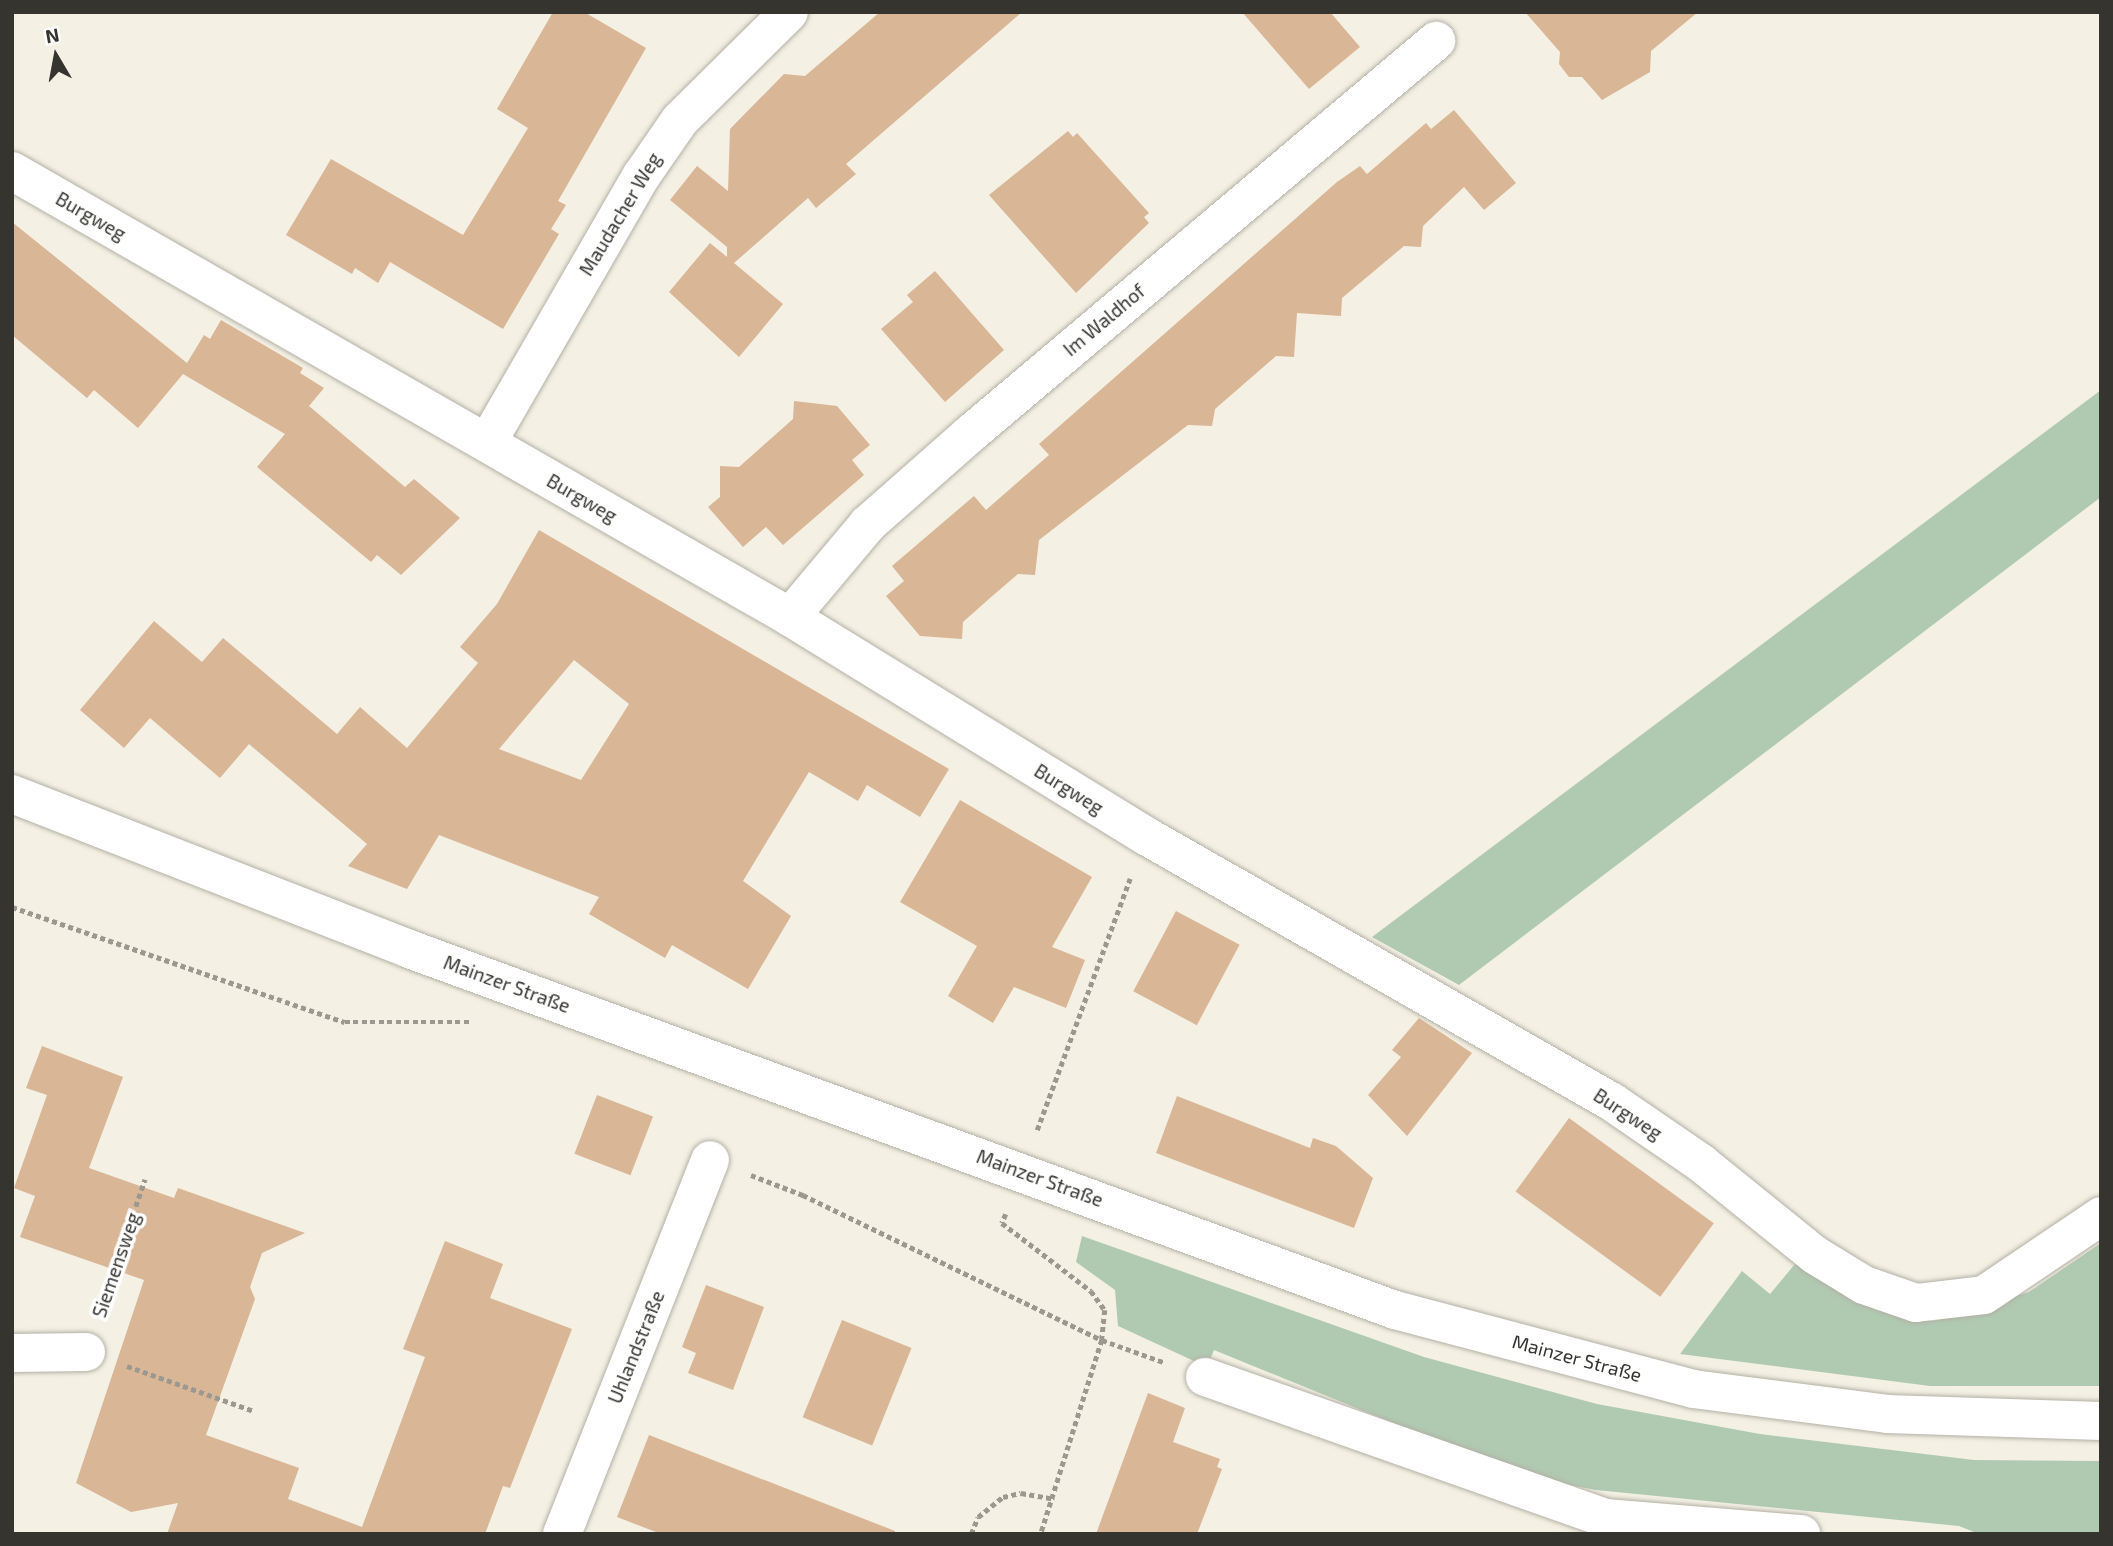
<!DOCTYPE html>
<html>
<head>
<meta charset="utf-8">
<style>
	body { margin:0 }
	#map { position:relative; width:2113px; height:1546px; overflow:hidden; background:#f4f0e4; font-family:"Exo 2",sans-serif }
	div>[style] { position:absolute }
	[style*='--x'] { left:calc(var(--x)*1px); top:calc(var(--y)*1px); width:calc(var(--w)*1px); rotate:calc(var(--a)*1deg) }
	.green>* { inset:0; background:#b0cab2 }
	.building>* { inset:0; background:#d8b696; transform-origin:0 0 }
	.path>* { height:4.5px; margin-top:-2.25px; transform-origin:0; background:repeating-linear-gradient(90deg,#9b988f 0 5px,transparent 0 8.5px) }
	.roads { filter:drop-shadow(0 0 2px #b4b0a5) drop-shadow(0 0 2px #b4b0a5) }
	.minor>* { height:38px; margin:-19px; padding:0 19px; transform-origin:19px; border-radius:19px; background:#fff }
	.secondary>* { height:38px; margin:-19px; padding:0 19px; transform-origin:19px; border-radius:19px; background:#fff }
	span { translate:-50% -50%; white-space:nowrap; text-align:center; line-height:1.15; -webkit-text-stroke:7px #fff; paint-order:stroke }
	.street-label { font-size:19px; color:#35342f }
	.frame { position:absolute; inset:0; border:14px solid #35342f; pointer-events:none }
	.north { position:absolute; left:21px; top:21px; width:70px; height:70px; -webkit-text-stroke:5px #fff; paint-order:stroke; rotate:350deg; font-size:19px; font-weight:700; line-height:28px; text-align:center; color:#35342f }
	.north::after { content:''; display:block; margin:auto; width:24px; height:32px; background:#35342f; clip-path:polygon(50% 0,100% 100%,50% 72%,0 100%) }
</style>
</head>
<body>
<div id="map">
	<div class="green">
		<div style="clip-path:polygon(2101px 390px,2101px 497px,1459px 985px,1372px 937px)"></div>
		<div style="clip-path:polygon(1082px 1236px,1424px 1357px,1597px 1404px,1760px 1434px,1974px 1460px,2101px 1461px,2101px 1534px,1979px 1534px,1959px 1526px,1596px 1490px,1523px 1476px,1214px 1350px,1207px 1367px,1118px 1326px,1115px 1290px,1076px 1262px)"></div>
		<div style="clip-path:polygon(2101px 1243px,2101px 1386px,1930px 1386px,1680px 1354px,1742px 1271px,1770px 1294px,1795px 1264px,1876px 1310px,1933px 1321px,2029px 1292px)"></div>
	</div>
	<div class="building">
		<div style="clip-path:polygon(553px 12px,584px 12px,646px 48px,558px 201px,566px 205px,551px 229px,559px 234px,503px 329px,390px 262px,378px 283px,355px 268px,352px 274px,286px 235px,331px 159px,463px 235px,528px 128px,497px 109px)"></div>
		<div style="clip-path:polygon(880px 12px,1022px 12px,846px 164px,856px 174px,816px 208px,808px 198px,734px 263px,783px 304px,739px 357px,669px 292px,710px 243px,727px 257px,727px 247px,670px 200px,697px 166px,728px 191px,730px 129px,784px 74px,805px 76px)"></div>
		<div style="clip-path:polygon(1242px 12px,1330px 12px,1360px 47px,1309px 89px)"></div>
		<div style="clip-path:polygon(1525px 12px,1698px 12px,1651px 51px,1650px 72px,1602px 100px,1582px 77px,1569px 77px,1559px 64px,1560px 52px)"></div>
		<div style="clip-path:polygon(1454px 110px,1516px 183px,1484px 210px,1464px 187px,1423px 226px,1421px 247px,1404px 246px,1342px 298px,1341px 316px,1297px 313px,1294px 357px,1276px 356px,1215px 409px,1212px 426px,1188px 425px,1039px 540px,1035px 575px,1018px 574px,990px 598px,963px 622px,962px 639px,920px 636px,886px 596px,904px 581px,892px 566px,974px 496px,986px 510px,1049px 455px,1039px 444px,1337px 182px,1360px 166px,1367px 174px,1426px 123px,1431px 129px)"></div>
		<div style="clip-path:polygon(1068px 131px,1073px 137px,1077px 133px,1149px 213px,1144px 217px,1149px 223px,1076px 293px,989px 195px)"></div>
		<div style="clip-path:polygon(12px 222px,187px 363px,204px 335px,210px 339px,221px 320px,303px 368px,300px 373px,324px 388px,309px 406px,405px 487px,414px 479px,460px 518px,401px 575px,377px 555px,371px 562px,257px 467px,285px 434px,183px 374px,138px 428px,94px 390px,87px 398px,12px 335px)"></div>
		<div style="clip-path:polygon(935px 271px,1004px 350px,945px 402px,881px 329px,913px 302px,907px 295px)"></div>
		<div style="clip-path:polygon(794px 401px,837px 406px,870px 445px,852px 460px,864px 475px,783px 545px,766px 527px,743px 547px,708px 507px,720px 497px,720px 466px,739px 467px,793px 419px)"></div>
		<div style="clip-path:polygon(evenodd,539px 530px,949px 769px,920px 817px,867px 785px,858px 801px,809px 772px,743px 881px,791px 916px,748px 989px,672px 945px,665px 958px,589px 914px,599px 897px,439px 835px,407px 889px,348px 866px,367px 844px,249px 744px,220px 778px,150px 718px,124px 748px,80px 710px,154px 621px,202px 662px,223px 638px,337px 734px,360px 707px,407px 748px,478px 663px,460px 647px,497px 604px,539px 530px,574px 660px,629px 704px,581px 780px,499px 749px,574px 660px)"></div>
		<div style="clip-path:polygon(960px 800px,1092px 877px,1052px 947px,1085px 960px,1066px 1008px,1014px 987px,993px 1023px,948px 996px,977px 946px,900px 902px)"></div>
		<div style="left:1176px;top:911px;width:72px;height:91px;rotate:28deg"></div>
		<div style="clip-path:polygon(1419px 1018px,1472px 1053px,1407px 1136px,1368px 1095px,1401px 1057px,1392px 1050px)"></div>
		<div style="clip-path:polygon(42px 1046px,123px 1077px,89px 1168px,174px 1198px,178px 1188px,305px 1233px,262px 1253px,250px 1287px,255px 1299px,206px 1435px,299px 1468px,288px 1499px,362px 1527px,425px 1357px,403px 1349px,445px 1241px,503px 1264px,490px 1298px,572px 1329px,510px 1488px,503px 1486px,485px 1534px,167px 1534px,178px 1503px,131px 1512px,76px 1483px,144px 1280px,20px 1237px,35px 1196px,14px 1188px,47px 1095px,26px 1088px)"></div>
		<div style="left:597px;top:1095px;width:60px;height:63px;rotate:21deg"></div>
		<div style="clip-path:polygon(1177px 1096px,1310px 1148px,1313px 1138px,1336px 1146px,1373px 1178px,1354px 1228px,1156px 1153px)"></div>
		<div style="left:1569px;top:1118px;width:179px;height:91px;rotate:36deg"></div>
		<div style="clip-path:polygon(706px 1285px,764px 1307px,733px 1390px,688px 1373px,696px 1353px,682px 1347px)"></div>
		<div style="left:842px;top:1320px;width:75px;height:105px;rotate:22deg"></div>
		<div style="clip-path:polygon(1148px 1393px,1185px 1408px,1173px 1442px,1220px 1459px,1217px 1467px,1222px 1469px,1197px 1534px,1096px 1534px)"></div>
		<div style="clip-path:polygon(649px 1435px,895px 1531px,895px 1534px,661px 1534px,617px 1517px)"></div>
	</div>
	<div class="path">
		<div style="--x:12;--y:907;--w:352;--a:19.1"></div>
		<div style="--x:345;--y:1022;--w:127;--a:0"></div>
		<div style="--x:1037;--y:1130;--w:268;--a:-69.7"></div>
		<div style="--x:751;--y:1175;--w:56;--a:21"></div>
		<div style="--x:803;--y:1195;--w:332;--a:25.9"></div>
		<div style="--x:1102;--y:1340;--w:65;--a:19.8"></div>
		<div style="--x:1006;--y:1214;--w:10;--a:114"></div>
		<div style="--x:1002;--y:1223;--w:112;--a:37.4"></div>
		<div style="--x:1091;--y:1291;--w:24;--a:54"></div>
		<div style="--x:1105;--y:1310;--w:30;--a:96"></div>
		<div style="--x:1102;--y:1340;--w:203;--a:107.5"></div>
		<div style="--x:100;--y:1311;--w:139;--a:-71.2"></div>
		<div style="--x:127;--y:1366;--w:135;--a:19.5"></div>
		<div style="--x:971;--y:1534;--w:18;--a:-68"></div>
		<div style="--x:978;--y:1517;--w:32;--a:-39"></div>
		<div style="--x:1003;--y:1497;--w:18;--a:-13"></div>
		<div style="--x:1021;--y:1493;--w:34;--a:10"></div>
	</div>
	<div class="roads">
		<div class="minor">
			<div style="--x:12;--y:171;--w:897;--a:29.82"></div>
			<div style="--x:790;--y:617;--w:418;--a:31.6"></div>
			<div style="--x:1146;--y:836;--w:537;--a:29.72"></div>
			<div style="--x:1612;--y:1102;--w:108;--a:34.4"></div>
			<div style="--x:1701;--y:1163;--w:146;--a:38.9"></div>
			<div style="--x:1815;--y:1255;--w:57;--a:31.5"></div>
			<div style="--x:1864;--y:1285;--w:55;--a:19.1"></div>
			<div style="--x:1916;--y:1303;--w:68;--a:-6.7"></div>
			<div style="--x:1984;--y:1295;--w:141;--a:-34"></div>
			<div style="--x:487;--y:443;--w:310;--a:-60"></div>
			<div style="--x:642;--y:175;--w:67;--a:-55.4"></div>
			<div style="--x:680;--y:120;--w:153;--a:-44.7"></div>
			<div style="--x:790;--y:617;--w:121;--a:-50"></div>
			<div style="--x:868;--y:524;--w:136;--a:-41.4"></div>
			<div style="--x:970;--y:434;--w:610;--a:-40.14"></div>
			<div style="--x:12;--y:1353;--w:74;--a:-0.8"></div>
			<div style="--x:1205;--y:1377;--w:425;--a:19.4"></div>
			<div style="--x:1606;--y:1518;--w:196;--a:4.7"></div>
			<div style="--x:562;--y:1534;--w:402;--a:-68.4"></div>
		</div>
		<div class="secondary">
			<div style="--x:12;--y:794;--w:426;--a:21.3"></div>
			<div style="--x:409;--y:949;--w:1050;--a:20.11"></div>
			<div style="--x:1395;--y:1310;--w:308;--a:14.8"></div>
			<div style="--x:1693;--y:1389;--w:196;--a:7.3"></div>
			<div style="--x:1887;--y:1414;--w:214;--a:1.9"></div>
		</div>
	</div>
	<div class="street-label">
		<span style="left:620px;top:214px;rotate:-59deg">Maudacher Weg</span>
		<span style="left:91px;top:216px;rotate:30deg">Burgweg</span>
		<span style="left:1104px;top:320px;rotate:-40deg">Im Waldhof</span>
		<span style="left:582px;top:498px;rotate:30deg">Burgweg</span>
		<span style="left:1069px;top:789px;rotate:32deg">Burgweg</span>
		<span style="left:507px;top:984px;rotate:20deg">Mainzer Straße</span>
		<span style="left:1628px;top:1114px;rotate:33deg">Burgweg</span>
		<span style="left:1040px;top:1178px;rotate:20deg">Mainzer Straße</span>
		<span style="left:116px;top:1265px;rotate:-71deg">Siemensweg</span>
		<span style="left:636px;top:1347px;rotate:-68deg">Uhlandstraße</span>
		<span style="left:1577px;top:1358px;rotate:15deg">Mainzer Straße</span>
	</div>
	<div class="frame"></div>
	<div class="north">N</div>
</div>
</body>
</html>
